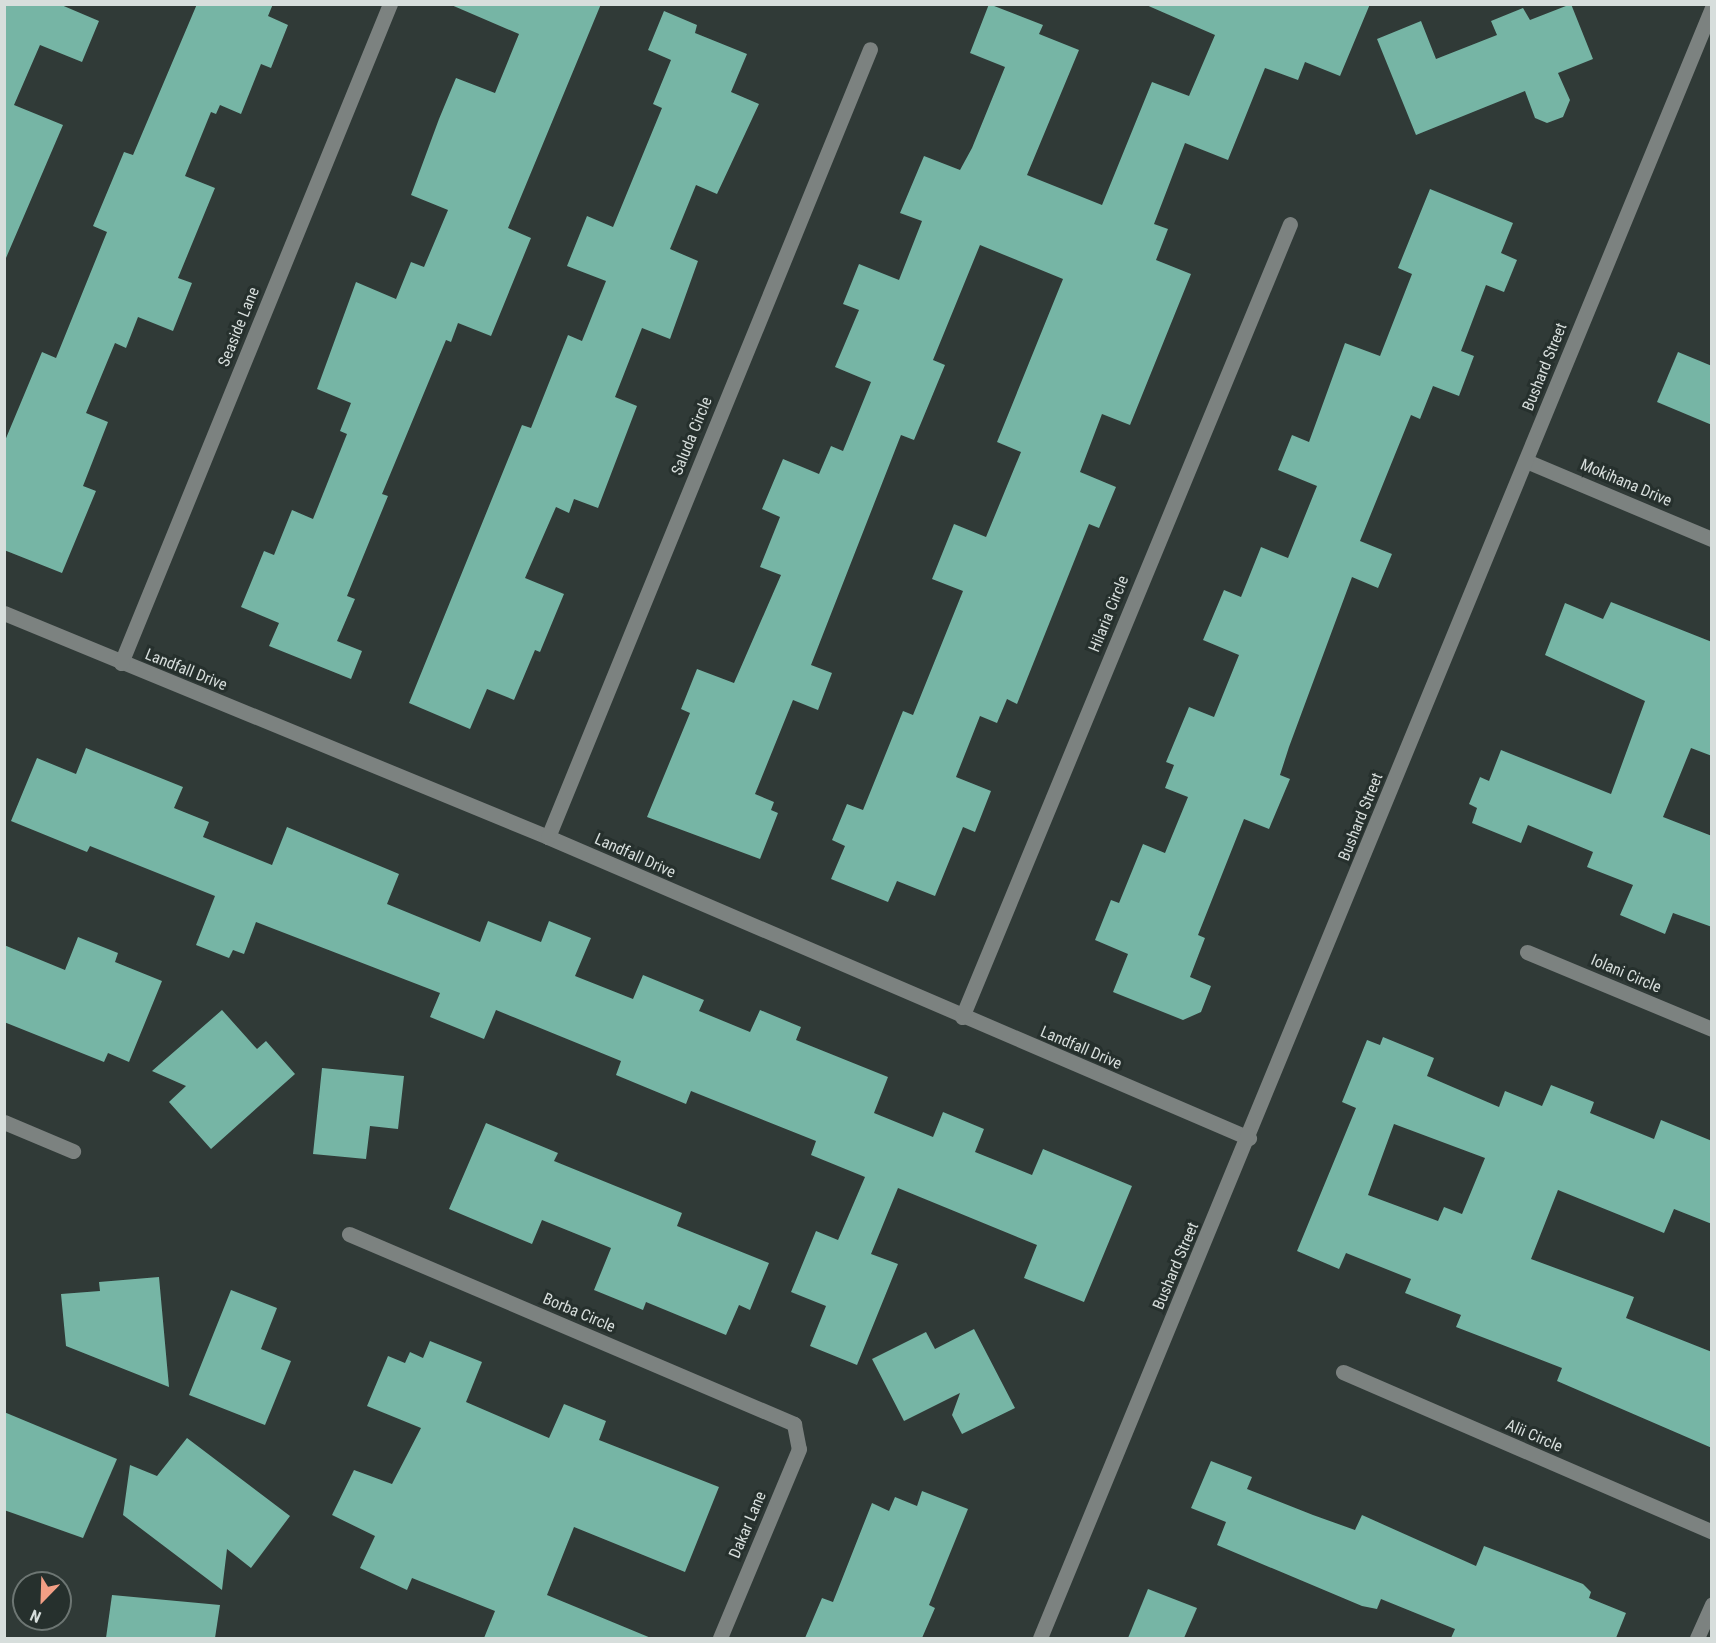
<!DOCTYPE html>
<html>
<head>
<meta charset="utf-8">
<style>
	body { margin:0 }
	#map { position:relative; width:1716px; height:1643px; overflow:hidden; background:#303a37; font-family:"Roboto Condensed",sans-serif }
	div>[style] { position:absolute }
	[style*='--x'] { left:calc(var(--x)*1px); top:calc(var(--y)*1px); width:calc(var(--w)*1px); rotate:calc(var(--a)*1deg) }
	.building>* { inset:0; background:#76b5a5 }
	.minor>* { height:15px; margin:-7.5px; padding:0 7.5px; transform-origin:7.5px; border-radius:7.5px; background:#7c8280 }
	span { translate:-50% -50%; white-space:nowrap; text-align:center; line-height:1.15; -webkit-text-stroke:6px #26302d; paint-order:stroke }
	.street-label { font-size:16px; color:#d7dedc }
	.frame { position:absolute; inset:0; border:6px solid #d7dedc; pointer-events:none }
	.north { position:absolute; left:12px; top:1571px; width:60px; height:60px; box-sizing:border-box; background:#26302d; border:2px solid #6d7673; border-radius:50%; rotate:203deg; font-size:16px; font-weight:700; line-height:24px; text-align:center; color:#d7dedc }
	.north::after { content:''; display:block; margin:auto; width:21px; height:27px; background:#f39f85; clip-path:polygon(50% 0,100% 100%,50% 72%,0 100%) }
</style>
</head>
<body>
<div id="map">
	<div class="building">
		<div style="clip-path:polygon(4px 4px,59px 4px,99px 21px,82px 62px,40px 45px,14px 105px,63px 125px,6px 258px)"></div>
		<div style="clip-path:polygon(197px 4px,273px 4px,268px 16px,288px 25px,271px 68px,261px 64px,241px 114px,220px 105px,216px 114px,211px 112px,185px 176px,215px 188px,178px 278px,192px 283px,173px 331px,138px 317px,126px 348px,115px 343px,86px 413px,108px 422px,83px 486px,96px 491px,62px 573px,4px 550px,4px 443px,42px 352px,56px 358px,107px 232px,93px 226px,124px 152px,133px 155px)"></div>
		<div style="clip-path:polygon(449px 4px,601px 4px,508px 228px,531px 238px,491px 336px,458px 323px,451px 342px,446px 340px,382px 494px,388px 496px,347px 596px,355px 599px,337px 641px,362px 651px,351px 679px,269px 646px,279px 623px,241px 607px,264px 551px,274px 555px,292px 510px,313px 519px,347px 434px,340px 431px,351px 403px,317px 389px,356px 282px,396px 299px,411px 262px,424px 267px,448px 210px,411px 195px,439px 119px,456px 78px,495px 93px,519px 34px)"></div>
		<div style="clip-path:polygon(989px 4px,1043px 25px,1039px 34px,1079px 50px,1027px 175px,1102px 205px,1152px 82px,1189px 96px,1215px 35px,1144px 4px,1370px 4px,1340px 76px,1305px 62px,1298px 80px,1265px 68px,1228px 160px,1185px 143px,1154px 224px,1168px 229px,1156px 260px,1191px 274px,1130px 425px,1102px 414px,1080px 472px,1116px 487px,1099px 528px,1089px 524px,1017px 704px,1007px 699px,997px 723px,980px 716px,956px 777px,991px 791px,975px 832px,963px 827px,935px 896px,897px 881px,888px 902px,831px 879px,845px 846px,832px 840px,847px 804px,863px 810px,903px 711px,913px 715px,963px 591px,932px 579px,954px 524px,986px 537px,1021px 452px,997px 442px,1063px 279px,980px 245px,933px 360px,945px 365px,914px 440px,901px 435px,811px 665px,832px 673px,818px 710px,793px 700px,755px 794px,774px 802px,771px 810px,778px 813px,760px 859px,647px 817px,690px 713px,681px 709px,697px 669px,734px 683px,781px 575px,760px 567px,780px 517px,762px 509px,783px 459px,819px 474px,831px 446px,843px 451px,871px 382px,835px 367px,859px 310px,843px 304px,859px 264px,899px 280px,922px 221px,900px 213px,924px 156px,960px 170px,972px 148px,1005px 67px,970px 53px)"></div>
		<div style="clip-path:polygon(1571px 4px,1593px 59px,1558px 73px,1570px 100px,1563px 117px,1547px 123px,1535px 118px,1525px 91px,1416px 135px,1377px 39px,1421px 21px,1436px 59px,1497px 35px,1491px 21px,1523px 8px,1530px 20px)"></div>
		<div style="clip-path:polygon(664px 11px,697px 25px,695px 33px,747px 54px,731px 92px,759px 104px,717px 194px,696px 185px,670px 249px,698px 261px,670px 339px,642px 328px,615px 397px,637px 406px,598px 508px,574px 499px,569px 513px,556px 507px,525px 578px,564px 594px,540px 652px,535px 650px,514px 700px,487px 689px,470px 729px,409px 703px,522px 425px,531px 428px,568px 335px,582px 341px,606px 281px,567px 266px,587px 216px,613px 227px,662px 108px,653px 104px,671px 60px,648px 50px)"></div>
		<div style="clip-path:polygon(1430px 189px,1513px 223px,1501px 253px,1517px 260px,1504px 292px,1486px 285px,1461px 351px,1474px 356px,1459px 396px,1433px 386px,1420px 419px,1411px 415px,1360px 541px,1392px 554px,1378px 588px,1352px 577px,1289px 747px,1280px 775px,1290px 779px,1269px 829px,1244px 819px,1198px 935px,1205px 938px,1190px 977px,1211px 986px,1201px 1012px,1183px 1020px,1113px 992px,1128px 954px,1095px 940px,1111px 900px,1119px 903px,1143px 844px,1165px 853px,1188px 797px,1165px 788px,1174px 765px,1166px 762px,1189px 707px,1214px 717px,1239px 655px,1203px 640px,1224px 590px,1241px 597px,1261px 547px,1288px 558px,1317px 486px,1278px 470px,1292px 435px,1309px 442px,1345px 343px,1380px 356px,1412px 274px,1398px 268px)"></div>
		<div style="clip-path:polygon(1678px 352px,1712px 366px,1712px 425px,1657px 402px)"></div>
		<div style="clip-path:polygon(1611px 602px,1712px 642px,1712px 756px,1691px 748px,1663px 817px,1712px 836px,1712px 927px,1673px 913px,1665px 934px,1620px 915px,1633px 885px,1587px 867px,1593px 852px,1528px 825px,1521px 843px,1472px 823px,1477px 808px,1469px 804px,1480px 777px,1489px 781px,1501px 750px,1611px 794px,1645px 701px,1545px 655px,1565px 603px,1603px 619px)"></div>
		<div style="clip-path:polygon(86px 748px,183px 787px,174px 808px,209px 822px,203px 837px,272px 865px,287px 827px,399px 874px,387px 904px,480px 942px,488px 921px,541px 942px,549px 921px,591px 938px,575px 976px,633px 999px,643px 975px,704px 1000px,699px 1011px,750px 1032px,760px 1010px,801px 1027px,796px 1040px,888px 1077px,874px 1113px,933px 1137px,943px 1112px,984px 1129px,975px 1152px,1032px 1175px,1043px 1149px,1132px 1186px,1084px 1302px,1024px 1278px,1037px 1245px,898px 1188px,871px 1254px,898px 1264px,857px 1365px,810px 1346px,826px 1306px,791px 1292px,816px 1231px,838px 1240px,865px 1177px,811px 1155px,816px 1141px,691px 1091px,686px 1104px,616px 1075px,621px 1061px,496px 1010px,484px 1039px,430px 1017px,440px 993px,256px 922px,244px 954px,233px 950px,229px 958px,196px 945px,215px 896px,90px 846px,87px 852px,11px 821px,37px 758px,76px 774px)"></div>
		<div style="clip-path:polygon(78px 937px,118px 953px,115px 962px,162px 981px,129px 1062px,108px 1053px,104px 1062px,4px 1022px,4px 945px,65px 970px)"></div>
		<div style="clip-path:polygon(222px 1010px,257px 1049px,266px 1041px,295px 1074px,211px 1149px,169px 1102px,186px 1086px,152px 1071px)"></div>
		<div style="clip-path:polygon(evenodd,1383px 1037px,1434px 1058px,1427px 1076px,1499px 1107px,1505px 1091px,1542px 1106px,1551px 1085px,1594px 1102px,1590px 1113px,1654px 1139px,1661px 1120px,1712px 1141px,1712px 1224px,1674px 1209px,1664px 1233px,1558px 1190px,1531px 1259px,1634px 1297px,1626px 1318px,1712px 1352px,1712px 1448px,1557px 1381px,1562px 1368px,1456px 1327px,1461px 1315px,1405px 1293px,1411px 1279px,1346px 1253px,1339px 1269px,1297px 1251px,1356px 1108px,1342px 1102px,1367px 1040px,1380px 1045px,1383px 1037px,1394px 1124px,1485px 1158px,1462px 1214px,1444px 1207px,1438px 1221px,1368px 1195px,1394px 1124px)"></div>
		<div style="clip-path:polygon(322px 1068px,404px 1076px,398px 1129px,370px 1126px,366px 1159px,313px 1154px)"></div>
		<div style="clip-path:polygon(486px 1123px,558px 1153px,554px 1161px,682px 1213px,677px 1226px,769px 1263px,750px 1310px,739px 1305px,726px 1335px,646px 1302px,643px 1310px,594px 1290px,611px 1248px,542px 1220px,532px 1244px,449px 1209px)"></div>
		<div style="clip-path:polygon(159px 1277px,169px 1387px,66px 1346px,61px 1294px,100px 1291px,99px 1282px)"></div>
		<div style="clip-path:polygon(231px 1290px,277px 1308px,261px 1349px,291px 1361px,265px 1425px,189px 1395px)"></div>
		<div style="clip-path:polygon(974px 1329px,1015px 1408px,962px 1434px,952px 1415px,960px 1393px,904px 1421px,872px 1359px,926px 1332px,935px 1349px)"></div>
		<div style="clip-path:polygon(430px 1341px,482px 1362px,466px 1402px,549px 1438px,564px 1404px,606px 1421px,599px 1440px,719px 1487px,685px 1572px,574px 1527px,547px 1595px,651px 1638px,484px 1638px,495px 1611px,412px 1578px,407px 1590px,360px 1568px,375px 1536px,332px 1515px,354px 1470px,392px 1484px,421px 1428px,367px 1406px,388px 1356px,405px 1363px,410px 1352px,423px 1358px)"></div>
		<div style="clip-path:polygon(4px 1412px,117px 1459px,83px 1538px,4px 1510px)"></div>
		<div style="clip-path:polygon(187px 1438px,290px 1516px,251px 1568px,227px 1549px,222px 1590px,123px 1515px,130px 1465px,157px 1476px)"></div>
		<div style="clip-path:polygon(1211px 1461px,1252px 1477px,1247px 1489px,1313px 1515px,1355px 1530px,1362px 1515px,1476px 1566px,1484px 1546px,1583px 1584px,1591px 1592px,1589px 1598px,1626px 1613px,1616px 1638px,1451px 1638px,1455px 1629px,1381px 1599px,1377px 1609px,1362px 1606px,1217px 1545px,1226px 1522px,1191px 1508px)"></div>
		<div style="clip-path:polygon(922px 1491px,968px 1509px,929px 1605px,935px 1608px,922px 1638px,805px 1638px,822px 1598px,833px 1602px,872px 1503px,889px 1511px,895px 1497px,917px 1506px)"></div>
		<div style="clip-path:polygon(1148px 1589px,1197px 1608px,1184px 1638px,1128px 1638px)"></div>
		<div style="clip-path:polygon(112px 1595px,220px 1605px,215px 1638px,106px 1638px)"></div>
	</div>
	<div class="minor">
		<div style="--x:1526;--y:461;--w:202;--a:22.8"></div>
		<div style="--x:4;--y:613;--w:588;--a:22.38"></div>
		<div style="--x:548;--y:837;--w:763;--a:23.24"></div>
		<div style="--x:121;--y:663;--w:712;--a:-67.8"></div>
		<div style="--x:548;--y:837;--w:851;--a:-67.77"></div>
		<div style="--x:1527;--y:952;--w:200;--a:22.6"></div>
		<div style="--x:962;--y:1017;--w:858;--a:-67.53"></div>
		<div style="--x:4;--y:1122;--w:75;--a:22.8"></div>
		<div style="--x:349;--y:1234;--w:484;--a:23.1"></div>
		<div style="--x:794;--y:1424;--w:25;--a:79"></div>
		<div style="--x:799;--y:1449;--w:205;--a:112.7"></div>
		<div style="--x:1343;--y:1372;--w:402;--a:23.4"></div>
		<div style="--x:1040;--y:1638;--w:1763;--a:-67.6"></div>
		<div style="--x:1697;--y:1638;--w:37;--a:-66"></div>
	</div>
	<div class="street-label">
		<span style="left:239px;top:327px;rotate:-68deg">Seaside Lane</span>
		<span style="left:1545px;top:367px;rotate:-68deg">Bushard Street</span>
		<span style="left:692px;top:436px;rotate:-68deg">Saluda Circle</span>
		<span style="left:1626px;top:483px;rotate:23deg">Mokihana Drive</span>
		<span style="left:1109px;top:614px;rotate:-68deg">Hilaria Circle</span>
		<span style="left:186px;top:670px;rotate:22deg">Landfall Drive</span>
		<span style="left:1361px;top:817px;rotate:-68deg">Bushard Street</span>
		<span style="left:635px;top:856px;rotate:24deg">Landfall Drive</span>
		<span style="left:1626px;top:974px;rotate:23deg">Iolani Circle</span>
		<span style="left:1081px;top:1048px;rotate:23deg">Landfall Drive</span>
		<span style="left:1176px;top:1266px;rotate:-67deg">Bushard Street</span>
		<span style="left:579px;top:1313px;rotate:23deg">Borba Circle</span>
		<span style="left:1534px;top:1436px;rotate:23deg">Alii Circle</span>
		<span style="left:748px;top:1525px;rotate:-67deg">Dakar Lane</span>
	</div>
	<div class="frame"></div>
	<div class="north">N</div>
</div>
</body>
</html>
